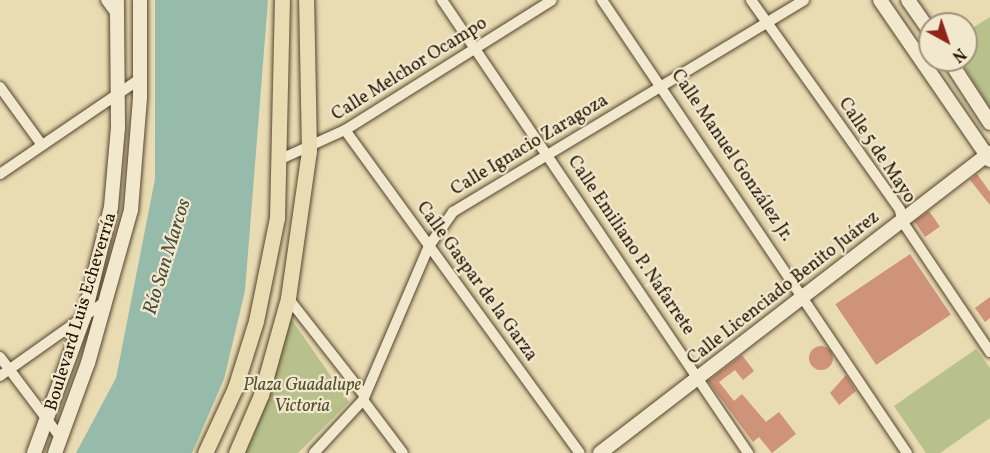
<!DOCTYPE html>
<html>
<head>
<meta charset="utf-8">
<style>
	body { margin:0 }
	#map { position:relative; width:990px; height:453px; overflow:hidden; background:#e9dbb2; font-family:Vollkorn,serif }
	div>[style] { position:absolute }
	[style*='--x'] { left:calc(var(--x)*1px); top:calc(var(--y)*1px); width:calc(var(--w)*1px); rotate:calc(var(--a)*1deg) }
	.green>* { inset:0; background:#b8c08b }
	.water>* { inset:0; background:#97bbab }
	.building>* { inset:0; background:#cf927a; transform-origin:0 0 }
	.round { border-radius:50% }
	.roads { filter:drop-shadow(0 0 2px #54452e) drop-shadow(0 0 2px #54452e) }
	.street>* { height:10px; margin:-5px; padding:0 5px; transform-origin:5px; border-radius:5px; background:#f1e8cd }
	.secondary>* { height:14px; margin:-7px; padding:0 7px; transform-origin:7px; border-radius:7px; background:#f1e8cd }
	.primary>* { height:15px; margin:-7.5px; padding:0 7.5px; transform-origin:7.5px; border-radius:7.5px; background:#e9dbb2 }
	span { translate:-50% -50%; white-space:nowrap; text-align:center; line-height:1.15; -webkit-text-stroke:4.5px #f1e8cd; paint-order:stroke }
	.street-label { font-size:18px; color:#231302 }
	.park-label { font-size:18px; color:#575032; font-style:italic }
	.water-label { font-size:20px; color:#4c4e3d; font-style:italic }
	.north { position:absolute; left:918px; top:12px; width:60px; height:60px; box-sizing:border-box; background:#f1e8cd; border:2px solid #9f937c; border-radius:50%; rotate:140deg; font-size:16px; font-weight:700; line-height:24px; text-align:center; color:#231302 }
	.north::after { content:''; display:block; margin:auto; width:21px; height:27px; background:#8f2418; clip-path:polygon(50% 0,100% 100%,50% 72%,0 100%) }
</style>
</head>
<body>
<div id="map">
	<div class="green">
		<div style="clip-path:polygon(990px 17px,990px 108px,960px 60px,966px 60px,966px 32px)"></div>
		<div style="clip-path:polygon(289px 316px,349px 402px,298px 453px,241px 453px)"></div>
		<div style="clip-path:polygon(976px 349px,990px 368px,990px 418px,940px 453px,926px 453px,894px 406px)"></div>
	</div>
	<div class="water">
		<div style="clip-path:polygon(155px 0,268px 0,245px 291px,224px 379px,192px 453px,76px 453px,116px 378px,155px 179px)"></div>
	</div>
	<div class="building">
		<div style="clip-path:polygon(977px 174px,990px 192px,990px 205px,970px 180px)"></div>
		<div style="left:929px;top:211px;width:19px;height:18px;rotate:55deg"></div>
		<div style="left:910px;top:254px;width:73px;height:90px;rotate:56deg"></div>
		<div style="clip-path:polygon(990px 297px,990px 318px,985px 322px,975px 308px)"></div>
		<div class="round" style="left:809px;top:346px;width:24px;height:24px"></div>
		<div style="clip-path:polygon(742px 355px,754px 371px,743px 380px,735px 370px,719px 382px,734px 401px,742px 394px,766px 422px,779px 412px,796px 434px,772px 453px,759px 437px,753px 442px,708px 381px)"></div>
		<div style="clip-path:polygon(846px 375px,856px 391px,839px 405px,830px 393px)"></div>
	</div>
	<div class="roads">
		<div class="street">
			<div style="--x:106;--y:0;--w:19;--a:54"></div>
			<div style="--x:442;--y:0;--w:547;--a:55.96"></div>
			<div style="--x:602;--y:0;--w:546;--a:56.05"></div>
			<div style="--x:751;--y:0;--w:257;--a:54.6"></div>
			<div style="--x:900;--y:210;--w:11;--a:80"></div>
			<div style="--x:902;--y:221;--w:158;--a:56.1"></div>
			<div style="--x:0;--y:87;--w:72;--a:54.1"></div>
			<div style="--x:345;--y:130;--w:399;--a:54"></div>
			<div style="--x:281;--y:159;--w:70;--a:-24.4"></div>
			<div style="--x:345;--y:130;--w:244;--a:-32.1"></div>
			<div style="--x:0;--y:174;--w:169;--a:-34.2"></div>
			<div style="--x:288;--y:298;--w:123;--a:51.9"></div>
			<div style="--x:0;--y:357;--w:101;--a:53"></div>
			<div style="--x:0;--y:376;--w:130;--a:-35.3"></div>
			<div style="--x:363;--y:400;--w:66;--a:53"></div>
			<div style="--x:314;--y:453;--w:72;--a:-47.2"></div>
			<div style="--x:363;--y:400;--w:168;--a:-66.8"></div>
			<div style="--x:429;--y:246;--w:42;--a:-54.8"></div>
			<div style="--x:453;--y:212;--w:410;--a:-31.1"></div>
		</div>
		<div class="secondary">
			<div style="--x:880;--y:0;--w:194;--a:55.5"></div>
			<div style="--x:908;--y:0;--w:39;--a:55"></div>
			<div style="--x:949;--y:60;--w:75;--a:56.9"></div>
			<div style="--x:34;--y:453;--w:145;--a:-69.8"></div>
			<div style="--x:84;--y:317;--w:113;--a:-76.2"></div>
			<div style="--x:111;--y:207;--w:80;--a:-85"></div>
			<div style="--x:118;--y:127;--w:127;--a:-90.5"></div>
			<div style="--x:55;--y:453;--w:96;--a:-69.9"></div>
			<div style="--x:88;--y:363;--w:159;--a:-74.3"></div>
			<div style="--x:131;--y:210;--w:113;--a:-85.4"></div>
			<div style="--x:140;--y:97;--w:97;--a:-90"></div>
			<div style="--x:600;--y:453;--w:492;--a:-37.6"></div>
		</div>
		<div class="primary">
			<div style="--x:205;--y:453;--w:72;--a:-65.2"></div>
			<div style="--x:235;--y:388;--w:70;--a:-72.6"></div>
			<div style="--x:256;--y:321;--w:105;--a:-78.5"></div>
			<div style="--x:277;--y:218;--w:218;--a:-88.7"></div>
			<div style="--x:236;--y:453;--w:63;--a:-66.7"></div>
			<div style="--x:261;--y:395;--w:101;--a:-74.4"></div>
			<div style="--x:288;--y:298;--w:148;--a:-81.9"></div>
			<div style="--x:309;--y:151;--w:151;--a:-91.1"></div>
		</div>
	</div>
	<div class="street-label">
		<span style="left:410px;top:70px;rotate:-32deg">Calle Melchor Ocampo</span>
		<span style="left:530px;top:146px;rotate:-31deg">Calle Ignacio Zaragoza</span>
		<span style="left:876px;top:151px;rotate:56deg">Calle 5 de Mayo</span>
		<span style="left:731px;top:156px;rotate:56deg">Calle Manuel González Jr.</span>
		<span style="left:630px;top:246px;rotate:56deg">Calle Emiliano P. Nafarrete</span>
		<span style="left:476px;top:282px;rotate:54deg">Calle Gaspar de la Garza</span>
		<span style="left:784px;top:289px;rotate:-38deg">Calle Licenciado Benito Juárez</span>
		<span style="left:82px;top:312px;rotate:-73deg">Boulevard Luis Echeverría</span>
	</div>
	<div class="park-label">
		<span style="left:302px;top:397px">Plaza Guadalupe<br>Victoria</span>
	</div>
	<div class="water-label">
		<span style="left:168px;top:257px;rotate:-73deg">Río San Marcos</span>
	</div>
	<div class="north">N</div>
</div>
</body>
</html>
